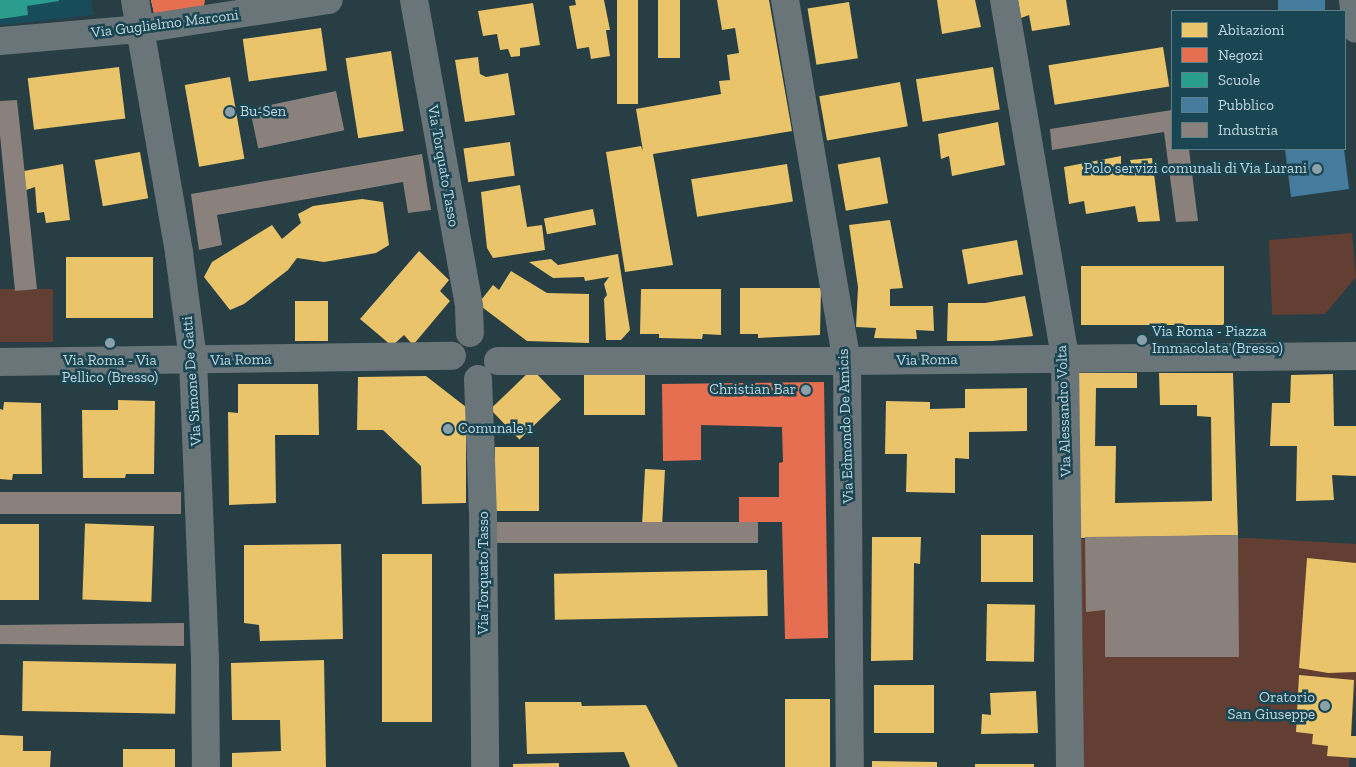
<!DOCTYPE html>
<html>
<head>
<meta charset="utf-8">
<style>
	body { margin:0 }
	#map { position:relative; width:1356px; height:767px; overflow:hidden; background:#273e45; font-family:"Zilla Slab",serif }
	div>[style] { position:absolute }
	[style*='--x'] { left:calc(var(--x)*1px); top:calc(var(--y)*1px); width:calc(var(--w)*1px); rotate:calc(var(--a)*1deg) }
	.built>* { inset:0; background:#194c5b }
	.green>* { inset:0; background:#623f32; transform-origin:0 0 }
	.homes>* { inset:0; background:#e9c46a; transform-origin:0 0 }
	.shops>* { inset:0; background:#e76f51 }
	.schools>* { inset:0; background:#2a9d8f }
	.public>* { inset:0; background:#457b9d; transform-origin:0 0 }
	.industry>* { inset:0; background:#8a817c; transform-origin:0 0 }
	.minor>* { height:28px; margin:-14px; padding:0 14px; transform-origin:14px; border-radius:14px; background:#6a7579 }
	.dots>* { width:14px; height:14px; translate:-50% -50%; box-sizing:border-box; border:2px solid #1a4552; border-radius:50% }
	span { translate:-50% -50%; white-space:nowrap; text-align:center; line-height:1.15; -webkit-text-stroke:5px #1a4552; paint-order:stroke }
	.street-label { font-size:15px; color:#c1d7df }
	.poi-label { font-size:15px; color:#c1d7df }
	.left { translate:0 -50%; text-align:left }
	.right { translate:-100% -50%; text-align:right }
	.legend { position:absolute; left:1171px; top:10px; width:175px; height:140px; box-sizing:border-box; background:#1a4552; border:1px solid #5d7f8a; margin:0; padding:6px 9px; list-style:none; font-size:15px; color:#c1d7df }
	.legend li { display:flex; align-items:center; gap:10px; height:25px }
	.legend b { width:25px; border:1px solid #5d7f8a }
</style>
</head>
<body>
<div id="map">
	<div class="built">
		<div style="clip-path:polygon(0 0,91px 0,93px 15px,0 25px)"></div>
	</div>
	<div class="green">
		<div style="clip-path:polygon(1352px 233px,1356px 277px,1325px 314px,1272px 315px,1269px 240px)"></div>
		<div style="left:0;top:289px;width:53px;height:53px"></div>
		<div style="clip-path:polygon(1251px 538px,1356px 544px,1356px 676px,1349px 767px,1081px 767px,1078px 539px)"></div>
	</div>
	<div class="homes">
		<div style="clip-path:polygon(151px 0,173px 0,174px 10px,154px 13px)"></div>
		<div style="clip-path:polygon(575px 0,604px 0,610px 30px,606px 30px,610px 56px,591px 59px,589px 47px,577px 49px,569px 6px,576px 5px)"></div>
		<div style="left:617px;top:0;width:21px;height:104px"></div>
		<div style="left:658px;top:0;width:22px;height:58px"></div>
		<div style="clip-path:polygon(717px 0,769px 0,792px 131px,653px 154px,673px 265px,625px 272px,606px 152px,641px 146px,643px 151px,636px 109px,721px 94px,719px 81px,730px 80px,727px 55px,739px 53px,735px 28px,722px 30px)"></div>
		<div style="clip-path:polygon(937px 0,975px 0,981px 27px,942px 34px)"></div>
		<div style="clip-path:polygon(1018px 0,1066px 0,1070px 25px,1032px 31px,1029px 15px,1021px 18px)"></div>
		<div style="left:849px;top:2px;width:57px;height:42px;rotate:81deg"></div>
		<div style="clip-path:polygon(533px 3px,540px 45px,520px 48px,520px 56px,511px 57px,508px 49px,500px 50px,497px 34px,483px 36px,478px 11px)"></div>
		<div style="left:321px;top:28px;width:43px;height:79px;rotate:82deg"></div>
		<div style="left:1163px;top:47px;width:40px;height:116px;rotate:81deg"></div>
		<div style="left:391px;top:51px;width:81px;height:46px;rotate:81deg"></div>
		<div style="clip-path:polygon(478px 57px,480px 74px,486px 77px,508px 73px,515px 115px,465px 122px,455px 60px)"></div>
		<div style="left:119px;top:67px;width:52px;height:92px;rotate:83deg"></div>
		<div style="left:993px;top:67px;width:43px;height:78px;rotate:81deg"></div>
		<div style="left:230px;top:77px;width:83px;height:46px;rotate:80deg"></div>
		<div style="left:900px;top:82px;width:45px;height:82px;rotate:80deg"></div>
		<div style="clip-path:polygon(998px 122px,1005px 165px,952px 176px,949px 156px,941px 159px,938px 134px)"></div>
		<div style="left:510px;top:142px;width:34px;height:47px;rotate:82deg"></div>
		<div style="left:140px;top:152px;width:47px;height:46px;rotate:80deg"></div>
		<div style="clip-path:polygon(1121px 156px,1121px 167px,1132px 166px,1130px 160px,1152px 158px,1160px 221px,1138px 222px,1135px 206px,1086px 214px,1084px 201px,1069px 204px,1064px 167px)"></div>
		<div style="left:880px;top:157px;width:47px;height:43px;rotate:80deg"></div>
		<div style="clip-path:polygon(63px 164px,70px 220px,46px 223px,44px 212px,37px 213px,35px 187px,26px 190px,24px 171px)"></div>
		<div style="left:787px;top:164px;width:38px;height:97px;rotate:81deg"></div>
		<div style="clip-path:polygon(520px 185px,527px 227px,542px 225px,545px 250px,493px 258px,487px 248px,481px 192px)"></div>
		<div style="clip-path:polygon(362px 199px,383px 202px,389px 245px,376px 253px,324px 262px,297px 258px,288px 270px,244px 304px,230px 310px,204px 277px,212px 262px,272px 225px,282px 239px,301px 223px,298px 214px,313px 206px)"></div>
		<div style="left:593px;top:209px;width:16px;height:50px;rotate:79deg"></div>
		<div style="clip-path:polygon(890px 220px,903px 288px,890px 289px,890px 306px,933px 306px,934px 331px,916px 330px,917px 339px,874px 338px,876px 328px,856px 327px,858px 287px,849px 225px)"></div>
		<div style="left:1017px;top:240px;width:35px;height:56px;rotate:80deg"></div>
		<div style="clip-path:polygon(419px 251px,449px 280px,440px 291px,450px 301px,413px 345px,404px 335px,392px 346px,360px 319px)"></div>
		<div style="clip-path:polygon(618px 254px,630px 330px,621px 340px,606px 340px,604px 299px,607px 295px,604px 284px,609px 277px,585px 281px,584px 277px,553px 278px,529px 262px,551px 259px,558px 265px)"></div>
		<div style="left:66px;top:257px;width:87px;height:61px"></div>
		<div style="left:1081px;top:266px;width:143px;height:59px"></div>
		<div style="clip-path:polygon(511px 271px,547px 293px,589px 294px,589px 343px,527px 341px,478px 304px,493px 285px,499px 290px)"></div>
		<div style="clip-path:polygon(740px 288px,821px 288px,820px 335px,758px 338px,758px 334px,740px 334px)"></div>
		<div style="clip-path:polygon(641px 289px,721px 289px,721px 335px,703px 334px,702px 339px,659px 338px,659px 334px,640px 334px)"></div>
		<div style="clip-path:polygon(1025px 296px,1033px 336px,993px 341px,947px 341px,948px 303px,985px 303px)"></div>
		<div style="left:295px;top:301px;width:33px;height:40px"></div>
		<div style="left:532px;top:369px;width:42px;height:58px;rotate:46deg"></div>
		<div style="left:645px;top:371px;width:44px;height:61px;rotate:90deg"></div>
		<div style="clip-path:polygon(1077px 373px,1137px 373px,1137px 388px,1096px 388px,1095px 446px,1116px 446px,1115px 503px,1212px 501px,1211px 417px,1197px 416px,1197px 405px,1160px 405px,1159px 373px,1233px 373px,1238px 535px,1077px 538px)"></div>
		<div style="clip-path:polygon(1333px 374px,1334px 426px,1356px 426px,1356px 476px,1332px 475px,1334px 500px,1296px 501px,1297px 446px,1270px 446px,1272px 403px,1290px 403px,1291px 375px)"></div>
		<div style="clip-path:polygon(426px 376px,466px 407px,466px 503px,422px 504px,421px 466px,383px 430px,357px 430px,358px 377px)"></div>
		<div style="clip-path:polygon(238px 384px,318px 384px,319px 435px,275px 435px,276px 503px,229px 505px,228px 412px,238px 413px)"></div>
		<div style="clip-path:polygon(1027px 388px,1027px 431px,969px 432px,969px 459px,955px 458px,955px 493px,906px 492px,907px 454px,885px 454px,886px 401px,930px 402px,930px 409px,965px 408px,965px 389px)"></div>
		<div style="clip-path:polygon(118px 400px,155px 401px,154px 474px,126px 474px,125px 478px,83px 478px,82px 410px,118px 410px)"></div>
		<div style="clip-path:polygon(4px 402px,41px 403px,42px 474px,13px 474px,12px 480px,0 479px,0 409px,3px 410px)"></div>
		<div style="left:539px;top:447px;width:64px;height:44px;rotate:90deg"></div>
		<div style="left:645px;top:469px;width:20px;height:53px;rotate:3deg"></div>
		<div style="left:0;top:524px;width:39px;height:76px"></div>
		<div style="left:154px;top:526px;width:76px;height:69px;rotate:92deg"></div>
		<div style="left:981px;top:535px;width:52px;height:47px"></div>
		<div style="clip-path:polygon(872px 537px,921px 537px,920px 564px,914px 563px,913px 660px,871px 661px)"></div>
		<div style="clip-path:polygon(341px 544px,343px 639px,260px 641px,259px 625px,244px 623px,244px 545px)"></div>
		<div style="left:382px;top:554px;width:50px;height:168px"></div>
		<div style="clip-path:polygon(1307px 558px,1356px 563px,1356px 672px,1328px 673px,1299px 668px)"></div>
		<div style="left:767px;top:570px;width:46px;height:213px;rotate:89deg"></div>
		<div style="left:987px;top:604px;width:48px;height:57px;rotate:1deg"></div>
		<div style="clip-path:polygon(324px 660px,326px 767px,232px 767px,232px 753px,281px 751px,280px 720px,232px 720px,231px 663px)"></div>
		<div style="left:23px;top:661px;width:153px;height:50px;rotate:1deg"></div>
		<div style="clip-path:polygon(1299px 675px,1354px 680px,1351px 736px,1356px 736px,1356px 758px,1327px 756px,1328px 746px,1312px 744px,1313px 734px,1296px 732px)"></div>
		<div style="left:874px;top:685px;width:60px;height:48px"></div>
		<div style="clip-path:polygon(1036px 691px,1038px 733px,981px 734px,982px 714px,991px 715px,990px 693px)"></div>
		<div style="left:785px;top:699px;width:45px;height:68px"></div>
		<div style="clip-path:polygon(525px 702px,581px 702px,582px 706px,646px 705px,678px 767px,630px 767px,624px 752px,527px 754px)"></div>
		<div style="clip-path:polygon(0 735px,23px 736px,23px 751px,51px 751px,50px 767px,0 767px)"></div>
		<div style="left:123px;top:749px;width:52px;height:18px"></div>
		<div style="clip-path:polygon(872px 761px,937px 762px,937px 767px,872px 767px)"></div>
		<div style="clip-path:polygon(559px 763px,559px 767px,513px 767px,513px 764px)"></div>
		<div style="left:975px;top:764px;width:59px;height:3px"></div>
	</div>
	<div class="shops">
		<div style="clip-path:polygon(151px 0,205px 0,204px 6px,154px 13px)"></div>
		<div style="clip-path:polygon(824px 382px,828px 638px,785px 639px,782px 522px,739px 522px,739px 497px,779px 497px,779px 463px,783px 462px,782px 427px,701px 425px,701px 460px,663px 461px,662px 384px)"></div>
	</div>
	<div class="schools">
		<div style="clip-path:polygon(0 0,59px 0,59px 1px,27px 6px,28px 15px,0 19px)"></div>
	</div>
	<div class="public">
		<div style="left:1278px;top:0;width:47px;height:11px"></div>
		<div style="clip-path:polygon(1285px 149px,1344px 149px,1349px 189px,1291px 197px)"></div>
	</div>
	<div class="industry">
		<div style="left:336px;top:91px;width:40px;height:88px;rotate:78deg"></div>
		<div style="clip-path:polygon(17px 100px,37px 289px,15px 291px,0 135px,0 101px)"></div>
		<div style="clip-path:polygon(1172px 110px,1172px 149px,1189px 149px,1198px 221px,1176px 222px,1164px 132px,1052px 150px,1050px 129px)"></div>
		<div style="clip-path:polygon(422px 154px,431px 210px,408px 213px,403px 182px,217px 215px,222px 245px,199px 250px,191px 194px)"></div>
		<div style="left:181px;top:492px;width:22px;height:181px;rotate:90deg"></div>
		<div style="left:496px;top:522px;width:262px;height:21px"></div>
		<div style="clip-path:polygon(1238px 535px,1239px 657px,1105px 657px,1105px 610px,1086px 612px,1085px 537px)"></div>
		<div style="clip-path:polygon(184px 623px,184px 646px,0 644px,0 625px)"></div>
	</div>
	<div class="minor">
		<div style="--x:135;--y:0;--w:257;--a:80.1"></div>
		<div style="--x:179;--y:253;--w:108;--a:82.5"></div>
		<div style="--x:193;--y:360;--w:300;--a:87.7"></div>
		<div style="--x:205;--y:660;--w:107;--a:89.5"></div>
		<div style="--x:414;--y:0;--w:312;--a:79.8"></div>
		<div style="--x:469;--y:307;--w:26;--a:88"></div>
		<div style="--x:785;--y:0;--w:366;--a:80.3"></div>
		<div style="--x:847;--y:361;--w:406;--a:89.6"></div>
		<div style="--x:1004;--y:0;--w:363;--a:80.3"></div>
		<div style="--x:1065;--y:358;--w:409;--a:89.3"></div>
		<div style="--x:1353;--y:0;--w:29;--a:84"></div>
		<div style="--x:0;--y:41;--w:142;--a:-4.9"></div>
		<div style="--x:141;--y:29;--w:190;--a:-8.8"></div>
		<div style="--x:498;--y:361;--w:349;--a:0"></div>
		<div style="--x:847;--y:361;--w:509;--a:-0.56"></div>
		<div style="--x:0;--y:362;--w:452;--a:-0.8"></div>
		<div style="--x:478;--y:379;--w:136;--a:87.9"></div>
		<div style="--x:483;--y:515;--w:252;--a:89.5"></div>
	</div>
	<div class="dots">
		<div style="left:230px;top:112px;background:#8ba1a9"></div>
		<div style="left:1317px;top:169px;background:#8ba1a9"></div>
		<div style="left:1142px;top:340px;background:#8ba1a9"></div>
		<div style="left:110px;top:343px;background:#8ba1a9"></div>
		<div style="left:806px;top:390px;background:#8ba1a9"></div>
		<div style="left:448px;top:429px;background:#8ba1a9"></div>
		<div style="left:1325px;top:706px;background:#8ba1a9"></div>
	</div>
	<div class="street-label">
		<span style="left:165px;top:24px;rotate:-7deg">Via Guglielmo Marconi</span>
		<span style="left:443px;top:166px;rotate:80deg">Via Torquato Tasso</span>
		<span style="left:241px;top:360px;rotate:-1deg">Via Roma</span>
		<span style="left:927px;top:360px;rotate:-1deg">Via Roma</span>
		<span style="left:192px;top:381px;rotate:-94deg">Via Simone De Gatti</span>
		<span style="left:1064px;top:411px;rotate:-92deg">Via Alessandro Volta</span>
		<span style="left:846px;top:426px;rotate:-92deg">Via Edmondo De Amicis</span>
		<span style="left:484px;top:573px;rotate:-90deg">Via Torquato Tasso</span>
	</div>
	<div class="poi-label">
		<span class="left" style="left:240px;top:112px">Bu-Sen</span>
		<span class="right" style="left:1307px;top:169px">Polo servizi comunali di Via Lurani</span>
		<span class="left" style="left:1152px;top:340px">Via Roma - Piazza<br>Immacolata (Bresso)</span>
		<span style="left:110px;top:369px">Via Roma - Via<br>Pellico (Bresso)</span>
		<span class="right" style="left:796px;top:390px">Christian Bar</span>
		<span class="left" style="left:458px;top:429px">Comunale 1</span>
		<span class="right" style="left:1315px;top:706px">Oratorio<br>San Giuseppe</span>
	</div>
	<ul class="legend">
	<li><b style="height:14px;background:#e9c46a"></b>Abitazioni</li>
	<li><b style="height:14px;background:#e76f51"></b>Negozi</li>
	<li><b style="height:14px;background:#2a9d8f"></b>Scuole</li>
	<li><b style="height:14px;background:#457b9d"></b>Pubblico</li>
	<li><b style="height:14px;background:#8a817c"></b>Industria</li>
	</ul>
</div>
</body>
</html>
